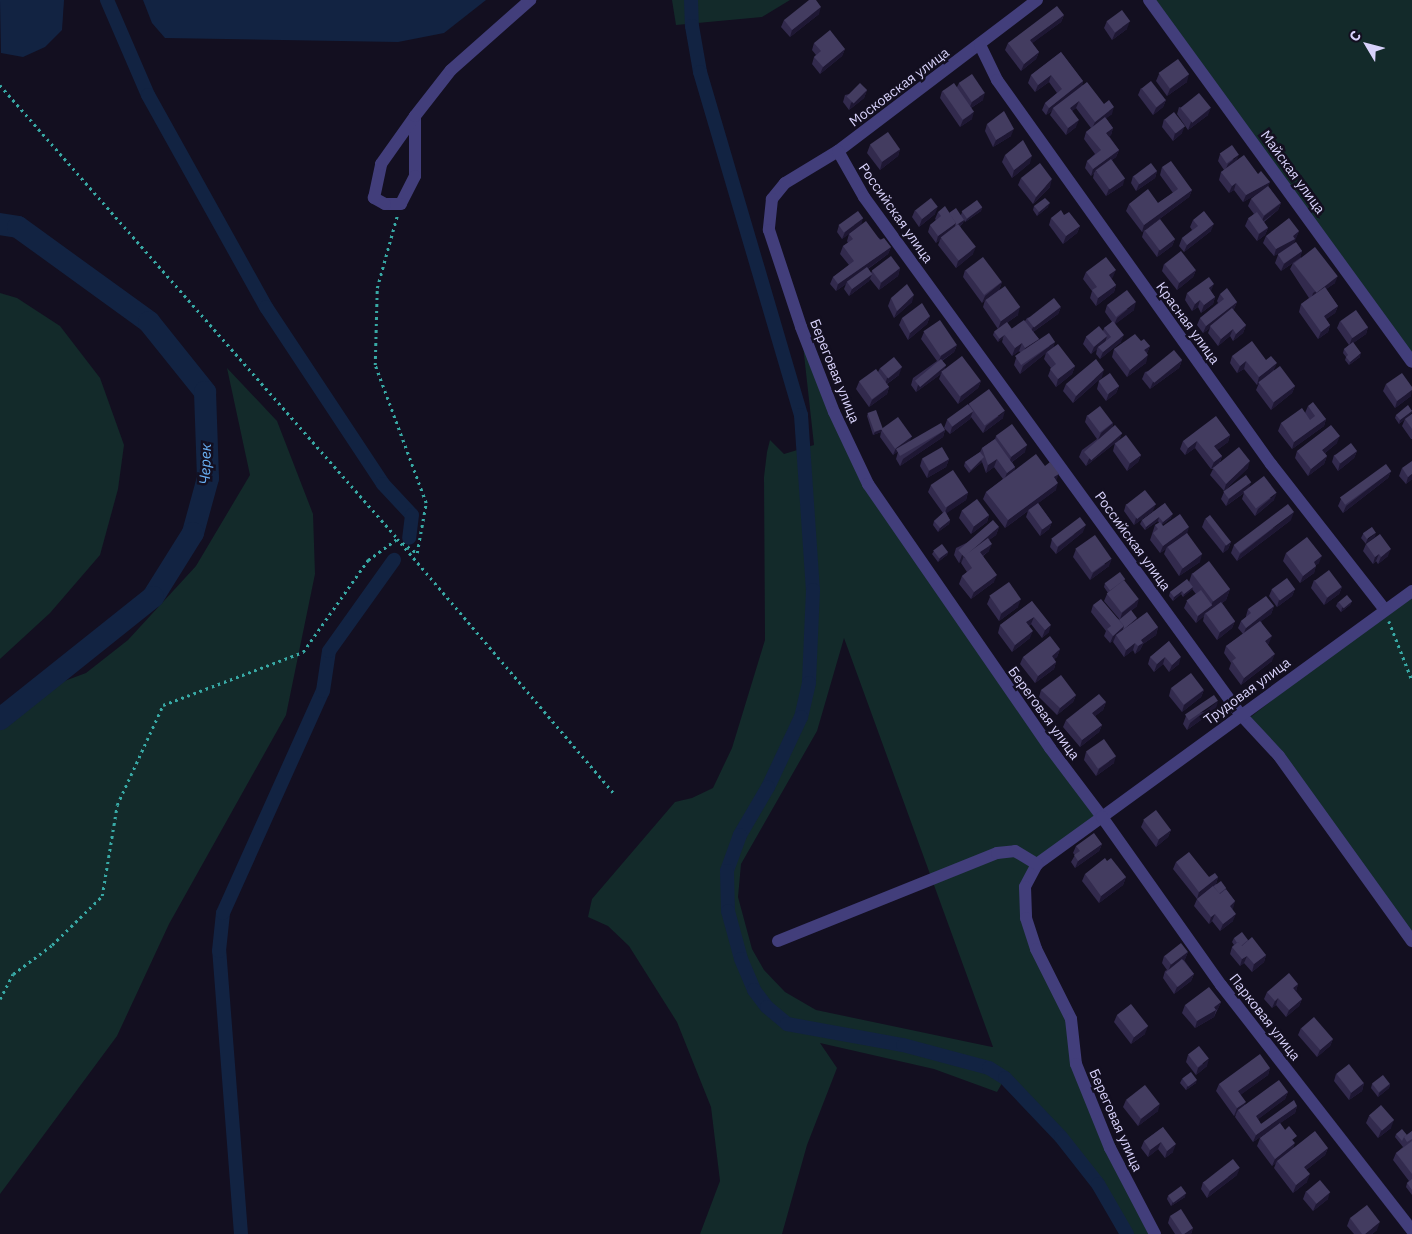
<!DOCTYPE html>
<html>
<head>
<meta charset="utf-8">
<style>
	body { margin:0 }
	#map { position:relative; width:1412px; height:1234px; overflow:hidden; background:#130f20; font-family:"IBM Plex Sans",sans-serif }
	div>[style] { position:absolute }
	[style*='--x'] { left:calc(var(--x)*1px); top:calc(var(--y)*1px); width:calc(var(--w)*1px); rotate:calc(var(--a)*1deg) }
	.green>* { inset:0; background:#132a2a }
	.water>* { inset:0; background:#122342 }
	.canal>* { height:14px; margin:-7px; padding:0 7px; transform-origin:7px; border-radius:7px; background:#122342 }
	.river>* { height:22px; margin:-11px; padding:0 11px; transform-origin:11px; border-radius:11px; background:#122342 }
	.path>* { height:2.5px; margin-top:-1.25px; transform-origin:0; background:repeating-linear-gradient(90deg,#38a9a5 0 2.5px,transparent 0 6.5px) }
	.minor>* { height:12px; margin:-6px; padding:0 6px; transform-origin:6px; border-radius:6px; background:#423e7b }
	.wall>* { inset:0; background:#322a4d }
	.shaded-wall>* { inset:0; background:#1e1733 }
	.building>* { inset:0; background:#433c60; transform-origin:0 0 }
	span { translate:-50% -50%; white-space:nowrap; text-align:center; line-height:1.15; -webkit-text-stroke:5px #130f20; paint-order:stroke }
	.street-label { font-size:14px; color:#d8d2fb }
	.water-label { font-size:15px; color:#69aff2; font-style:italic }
	.north { position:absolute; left:1342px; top:20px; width:50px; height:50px; -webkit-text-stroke:4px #130f20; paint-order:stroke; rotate:307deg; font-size:14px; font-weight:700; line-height:20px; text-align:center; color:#d8d2fb }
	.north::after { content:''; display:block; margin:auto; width:18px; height:22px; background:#d8d2fb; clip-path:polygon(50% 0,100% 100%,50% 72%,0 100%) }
</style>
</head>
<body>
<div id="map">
	<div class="green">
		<div style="clip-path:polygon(672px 0,790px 0,762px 17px,676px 25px)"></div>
		<div style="clip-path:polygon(1150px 0,1412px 0,1412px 356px)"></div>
		<div style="clip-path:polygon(0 293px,17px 298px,60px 326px,100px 378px,124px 445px,118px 489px,100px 555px,50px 613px,0 659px)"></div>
		<div style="clip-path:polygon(evenodd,801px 327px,868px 484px,1102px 817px,1028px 877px,1026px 918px,1065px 1005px,1073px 1051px,1155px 1234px,1127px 1234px,1098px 1184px,1061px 1137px,1005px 1078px,997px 1092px,934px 1069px,820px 1043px,837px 1068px,807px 1145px,782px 1234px,700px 1234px,720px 1181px,711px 1107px,677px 1022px,629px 946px,608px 926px,588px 917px,592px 899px,675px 802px,692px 798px,713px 788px,732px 748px,765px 640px,764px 477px,767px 452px,770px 440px,784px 454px,814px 445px,801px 327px,844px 638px,993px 1047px,992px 1047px,816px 1010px,785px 992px,764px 970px,752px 949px,738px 897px,741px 864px,817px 731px,844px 638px)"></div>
		<div style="clip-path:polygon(227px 368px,277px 421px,313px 514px,315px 574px,286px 715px,169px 924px,117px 1036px,0 1194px,0 705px,86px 673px,128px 640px,196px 566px,250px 475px)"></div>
		<div style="clip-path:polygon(1412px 591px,1412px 941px,1248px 719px)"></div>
	</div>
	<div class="water">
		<div style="clip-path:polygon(0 0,64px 0,62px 30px,45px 47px,23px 57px,1px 53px)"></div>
		<div style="clip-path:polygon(143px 0,486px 0,444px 33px,398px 42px,165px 38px,152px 23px)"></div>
	</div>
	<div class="canal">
		<div style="--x:107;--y:0;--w:103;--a:66.7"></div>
		<div style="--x:148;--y:95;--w:243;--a:60.9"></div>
		<div style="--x:266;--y:307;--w:212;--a:56.5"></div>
		<div style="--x:383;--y:484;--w:42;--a:46.9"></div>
		<div style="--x:412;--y:515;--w:23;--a:97"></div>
		<div style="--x:691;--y:0;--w:26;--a:88"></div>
		<div style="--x:692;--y:26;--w:47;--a:80.1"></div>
		<div style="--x:700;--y:72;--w:358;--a:73.6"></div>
		<div style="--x:801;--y:415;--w:175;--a:86.1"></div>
		<div style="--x:813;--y:590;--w:93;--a:92.5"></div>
		<div style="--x:809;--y:683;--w:35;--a:103"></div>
		<div style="--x:801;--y:717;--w:77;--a:115.2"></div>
		<div style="--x:768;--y:787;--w:56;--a:120.3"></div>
		<div style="--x:740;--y:835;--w:38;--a:110"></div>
		<div style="--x:727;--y:871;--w:40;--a:88.6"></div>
		<div style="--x:728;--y:911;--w:50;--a:74.8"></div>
		<div style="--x:741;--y:959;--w:34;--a:67"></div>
		<div style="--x:754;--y:990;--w:21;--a:53"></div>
		<div style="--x:767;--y:1007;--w:26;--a:40"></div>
		<div style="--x:787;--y:1024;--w:118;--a:10.3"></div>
		<div style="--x:903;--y:1045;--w:89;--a:15"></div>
		<div style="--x:989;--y:1068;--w:19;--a:32"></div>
		<div style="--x:1005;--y:1078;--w:81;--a:46.5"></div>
		<div style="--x:1061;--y:1137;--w:60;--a:51.8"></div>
		<div style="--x:1098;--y:1184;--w:58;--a:59.9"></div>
		<div style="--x:241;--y:1234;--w:284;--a:-94.4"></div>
		<div style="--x:219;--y:951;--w:38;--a:-84"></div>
		<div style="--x:223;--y:913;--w:243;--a:-65.8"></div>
		<div style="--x:323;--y:691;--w:40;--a:-81.5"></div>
		<div style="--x:329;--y:651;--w:112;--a:-54.5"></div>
	</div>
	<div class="river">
		<div style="--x:0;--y:224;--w:18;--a:9"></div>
		<div style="--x:18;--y:227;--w:162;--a:35.9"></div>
		<div style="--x:149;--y:322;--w:90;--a:51.3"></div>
		<div style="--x:205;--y:392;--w:86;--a:88"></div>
		<div style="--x:208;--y:478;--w:57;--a:105.3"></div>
		<div style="--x:193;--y:533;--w:75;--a:122"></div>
		<div style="--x:153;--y:597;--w:196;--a:141.4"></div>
	</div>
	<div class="path">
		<div style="--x:0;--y:85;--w:604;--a:48.76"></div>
		<div style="--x:401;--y:543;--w:328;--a:49.6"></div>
		<div style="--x:1389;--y:621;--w:63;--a:68.7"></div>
		<div style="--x:0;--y:999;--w:28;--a:-63"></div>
		<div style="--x:13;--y:974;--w:49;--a:-36.6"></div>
		<div style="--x:52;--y:945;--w:70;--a:-44.4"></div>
		<div style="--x:102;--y:896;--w:92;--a:-80.6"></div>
		<div style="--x:117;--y:805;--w:110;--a:-65.3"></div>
		<div style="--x:163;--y:705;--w:150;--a:-20.7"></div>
		<div style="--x:303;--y:652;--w:113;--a:-54.8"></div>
		<div style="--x:368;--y:560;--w:36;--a:-36"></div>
		<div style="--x:397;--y:539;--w:24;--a:35"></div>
		<div style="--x:417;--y:553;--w:51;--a:-79.8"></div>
		<div style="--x:426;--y:503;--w:147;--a:-110.3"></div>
		<div style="--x:375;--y:365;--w:77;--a:-88.5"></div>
		<div style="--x:377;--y:288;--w:75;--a:-74.5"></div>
	</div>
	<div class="minor">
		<div style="--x:1037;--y:0;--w:250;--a:142.8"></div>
		<div style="--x:838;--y:151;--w:62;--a:148.9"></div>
		<div style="--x:785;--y:183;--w:21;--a:129"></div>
		<div style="--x:772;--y:199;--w:31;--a:96"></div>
		<div style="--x:769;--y:230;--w:102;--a:71.7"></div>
		<div style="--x:801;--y:327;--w:91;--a:68.8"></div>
		<div style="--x:834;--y:412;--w:80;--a:64.7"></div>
		<div style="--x:868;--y:484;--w:321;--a:55.4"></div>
		<div style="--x:1050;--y:748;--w:86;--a:53"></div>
		<div style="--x:1102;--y:817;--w:80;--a:144.1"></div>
		<div style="--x:1037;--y:864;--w:26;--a:118"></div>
		<div style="--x:1025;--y:887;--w:31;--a:88"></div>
		<div style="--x:1026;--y:918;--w:33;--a:72"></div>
		<div style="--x:1036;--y:949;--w:78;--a:63.4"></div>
		<div style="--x:1071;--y:1019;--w:45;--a:83.7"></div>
		<div style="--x:1076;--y:1064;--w:91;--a:68"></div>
		<div style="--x:1110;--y:1148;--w:97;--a:62.4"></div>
		<div style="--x:1149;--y:0;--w:447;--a:54"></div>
		<div style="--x:980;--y:45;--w:39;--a:64"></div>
		<div style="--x:997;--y:80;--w:472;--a:54.5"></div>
		<div style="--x:1271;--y:464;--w:185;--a:52"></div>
		<div style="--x:415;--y:116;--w:60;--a:90"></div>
		<div style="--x:415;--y:176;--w:31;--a:117"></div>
		<div style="--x:401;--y:204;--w:16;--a:180"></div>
		<div style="--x:385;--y:204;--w:13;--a:-151"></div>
		<div style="--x:374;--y:198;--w:35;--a:-78"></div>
		<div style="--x:381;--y:164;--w:59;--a:-54.7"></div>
		<div style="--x:415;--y:116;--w:58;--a:-52"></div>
		<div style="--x:451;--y:70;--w:106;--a:-41.5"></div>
		<div style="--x:838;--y:151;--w:53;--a:60.5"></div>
		<div style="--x:864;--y:197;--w:639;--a:53.97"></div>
		<div style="--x:1240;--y:714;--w:57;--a:47.1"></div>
		<div style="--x:1279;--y:756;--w:228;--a:54.3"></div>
		<div style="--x:1412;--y:591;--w:384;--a:143.9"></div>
		<div style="--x:1102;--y:817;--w:206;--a:54.7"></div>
		<div style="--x:1221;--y:985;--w:311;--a:52.1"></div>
		<div style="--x:778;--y:941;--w:236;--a:-21.9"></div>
		<div style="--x:997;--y:853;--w:18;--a:-6"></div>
		<div style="--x:1015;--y:851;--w:26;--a:31"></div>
	</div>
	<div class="wall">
		<div style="clip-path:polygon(819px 14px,790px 37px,781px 27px,784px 20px)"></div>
		<div style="clip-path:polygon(1064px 15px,1061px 22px,1032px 43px,1039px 52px,1036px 59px,1021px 71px,1005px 50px,1008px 43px)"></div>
		<div style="clip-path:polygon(1107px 21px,1127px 29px,1112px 40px,1104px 28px)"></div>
		<div style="clip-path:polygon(814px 43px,845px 49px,842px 56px,820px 74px,812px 64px,814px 57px,816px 55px,812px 50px)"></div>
		<div style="clip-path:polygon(1061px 52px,1083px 81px,1082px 85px,1112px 114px,1106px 118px,1113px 128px,1111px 135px,1109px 136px,1119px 150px,1116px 157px,1112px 160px,1123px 185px,1106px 196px,1093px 178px,1094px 173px,1091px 176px,1085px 168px,1087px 161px,1095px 154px,1084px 139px,1086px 132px,1091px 128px,1076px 108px,1072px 111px,1076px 127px,1066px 135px,1050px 115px,1052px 111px,1046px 115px,1042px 110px,1045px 103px,1057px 93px,1049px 82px,1035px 92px,1028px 83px,1031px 75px)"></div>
		<div style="clip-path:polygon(1159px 74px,1187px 82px,1167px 96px,1156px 81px)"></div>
		<div style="clip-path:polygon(959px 83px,983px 100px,971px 108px,972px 119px,960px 127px,940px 98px,942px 91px,957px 87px)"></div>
		<div style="clip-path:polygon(1141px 88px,1166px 100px,1163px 107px,1153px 115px,1138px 95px)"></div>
		<div style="clip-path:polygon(867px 90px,864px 98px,849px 110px,843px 102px,845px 95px)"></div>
		<div style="clip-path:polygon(1179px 107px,1208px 115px,1188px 130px,1177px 114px)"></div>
		<div style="clip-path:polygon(1164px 119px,1182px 133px,1173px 141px,1162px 127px)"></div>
		<div style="clip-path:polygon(987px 124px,1011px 136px,993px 147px,985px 131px)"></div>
		<div style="clip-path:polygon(870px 145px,900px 149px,898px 156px,880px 170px,867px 153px)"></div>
		<div style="clip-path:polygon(1220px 154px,1237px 161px,1270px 182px,1268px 186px,1281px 203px,1278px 210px,1264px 222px,1268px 228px,1265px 235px,1257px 241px,1245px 226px,1248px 219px,1254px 214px,1248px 206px,1251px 199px,1257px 194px,1243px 202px,1234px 190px,1229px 193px,1219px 180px,1221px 172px,1224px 170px,1218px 161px)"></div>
		<div style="clip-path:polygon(1005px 155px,1030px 163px,1012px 178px,1002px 162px)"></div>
		<div style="clip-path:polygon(1162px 167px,1192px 190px,1189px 197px,1142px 232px,1126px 211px,1129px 204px,1158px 203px,1173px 193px,1160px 175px)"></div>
		<div style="clip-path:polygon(1157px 171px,1155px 178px,1136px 191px,1131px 183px,1133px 176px)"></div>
		<div style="clip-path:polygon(1021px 178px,1050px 187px,1033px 204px,1018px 185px)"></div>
		<div style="clip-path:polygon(1034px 206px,1048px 207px,1037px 216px,1033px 210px)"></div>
		<div style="clip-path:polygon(982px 207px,981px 211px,965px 222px,964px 220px,963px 223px,960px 226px,973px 254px,956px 268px,938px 245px,940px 240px,936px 243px,928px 232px,930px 225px,936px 220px,935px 219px,938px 212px,949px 213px,961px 215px,962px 212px)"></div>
		<div style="clip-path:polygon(915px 210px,935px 214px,919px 227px,912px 217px)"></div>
		<div style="clip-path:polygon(1064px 215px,1080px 226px,1077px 233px,1063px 244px,1049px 225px,1051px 218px)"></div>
		<div style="clip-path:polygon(1193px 220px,1211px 231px,1184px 252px,1179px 246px,1182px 238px,1192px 230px,1190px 227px)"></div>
		<div style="clip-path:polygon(839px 225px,861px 225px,891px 247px,888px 254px,868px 269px,871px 273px,872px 271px,900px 268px,898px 276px,879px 290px,870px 279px,869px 281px,849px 296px,844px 289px,846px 284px,836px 291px,830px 284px,833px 277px,849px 265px,840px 254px,843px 246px,848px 243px,847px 241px,849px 234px,859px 226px,842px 239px,837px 232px)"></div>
		<div style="clip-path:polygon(1144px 230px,1175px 239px,1172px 246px,1157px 257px,1142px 237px)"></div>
		<div style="clip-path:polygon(1299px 231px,1293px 244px,1302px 251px,1300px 257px,1335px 283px,1326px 289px,1338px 306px,1335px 313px,1326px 319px,1330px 325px,1328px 332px,1318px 339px,1299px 312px,1301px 304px,1309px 298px,1290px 269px,1293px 263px,1281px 271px,1275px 263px,1278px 255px,1286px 249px,1274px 256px,1263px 243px,1266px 236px)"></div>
		<div style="clip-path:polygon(1164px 264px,1196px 270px,1193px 277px,1177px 290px,1162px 271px)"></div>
		<div style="clip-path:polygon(965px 270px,1002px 282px,999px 290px,1018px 315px,998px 329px,983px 307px,985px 300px,982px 303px,963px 277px)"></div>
		<div style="clip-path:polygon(1086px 272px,1113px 277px,1111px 278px,1116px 285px,1114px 292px,1096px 306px,1090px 298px,1092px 291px,1083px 279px)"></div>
		<div style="clip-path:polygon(1211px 292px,1215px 297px,1213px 304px,1201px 313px,1198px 307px,1192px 311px,1185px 300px,1187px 293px)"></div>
		<div style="clip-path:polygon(1220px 294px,1237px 302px,1234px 309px,1233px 310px,1246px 325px,1243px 333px,1233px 341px,1230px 336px,1218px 346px,1208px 333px,1210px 328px,1203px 333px,1197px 325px,1200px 318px,1218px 303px,1217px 301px)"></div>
		<div style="clip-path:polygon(891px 298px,912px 302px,894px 318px,888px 306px)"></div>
		<div style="clip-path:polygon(1107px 305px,1134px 310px,1115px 324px,1121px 342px,1100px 359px,1096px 354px,1097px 349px,1091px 354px,1083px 344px,1086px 337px,1103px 331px,1104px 328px,1112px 322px,1105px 312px)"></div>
		<div style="clip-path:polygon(1061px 307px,1058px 314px,1033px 332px,1039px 339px,1037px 342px,1053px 347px,1075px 366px,1072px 374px,1056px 387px,1048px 376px,1051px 368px,1044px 359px,1046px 353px,1020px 374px,1014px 365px,1016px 358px,1022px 354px,1019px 351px,1012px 356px,1002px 342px,1003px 338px,998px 342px,993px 335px,994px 332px,1012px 329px,1025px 321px,1027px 318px)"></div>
		<div style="clip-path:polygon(930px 316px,927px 324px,908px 340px,899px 325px,902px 318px)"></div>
		<div style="clip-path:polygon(1340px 321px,1368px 327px,1366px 334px,1353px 343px,1360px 357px,1349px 365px,1345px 360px,1346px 357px,1343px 353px,1344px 349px,1349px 345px,1337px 328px)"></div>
		<div style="clip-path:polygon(924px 332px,957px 345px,954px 352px,942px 361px,946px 365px,944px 370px,981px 381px,978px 388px,958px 404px,939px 379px,941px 374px,916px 392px,911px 385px,913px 378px,937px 361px,921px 339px)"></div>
		<div style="clip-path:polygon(1141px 341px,1150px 346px,1147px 353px,1146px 363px,1127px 377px,1112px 357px,1114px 349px)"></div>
		<div style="clip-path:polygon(1232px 356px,1274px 370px,1295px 386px,1292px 393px,1271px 410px,1256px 390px,1259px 383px,1257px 385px,1244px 369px,1237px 373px,1230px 363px)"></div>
		<div style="clip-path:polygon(1182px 360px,1179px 368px,1150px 389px,1142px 379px,1145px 372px)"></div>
		<div style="clip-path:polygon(880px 368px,899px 375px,887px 384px,889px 387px,887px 394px,869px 407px,856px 389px,859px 382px,878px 372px)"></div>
		<div style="clip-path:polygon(1102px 377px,1073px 403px,1063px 391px,1066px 384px)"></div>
		<div style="clip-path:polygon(1099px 381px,1119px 386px,1116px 393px,1106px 401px,1097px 389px)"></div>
		<div style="clip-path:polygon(1386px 384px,1411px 396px,1395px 408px,1383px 391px)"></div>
		<div style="clip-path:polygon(969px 404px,1003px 418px,983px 433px,971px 417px,970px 419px,950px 434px,944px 428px,947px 420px,969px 406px)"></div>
		<div style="clip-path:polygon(1308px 406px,1326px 419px,1324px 426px,1292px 449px,1278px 431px,1281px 423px,1305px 413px)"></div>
		<div style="clip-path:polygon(1412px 410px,1411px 414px,1399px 424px,1395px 418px,1396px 415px)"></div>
		<div style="clip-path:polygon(868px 413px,883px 429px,909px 443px,893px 455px,880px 437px,881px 432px,873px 435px,867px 416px)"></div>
		<div style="clip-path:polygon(1412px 414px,1412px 439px,1411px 439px,1402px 426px,1405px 419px)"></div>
		<div style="clip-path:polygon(1087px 415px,1113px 423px,1112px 428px,1122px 433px,1119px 440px,1086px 466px,1079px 457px,1082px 450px,1097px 439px,1085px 422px)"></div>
		<div style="clip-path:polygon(945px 430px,943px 437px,900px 466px,896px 459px,898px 452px)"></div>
		<div style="clip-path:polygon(1230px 435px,1228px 442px,1217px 450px,1222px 456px,1220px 462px,1248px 468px,1224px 491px,1210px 475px,1213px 469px,1211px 469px,1195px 448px,1185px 455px,1180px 449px,1183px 441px)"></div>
		<div style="clip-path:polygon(996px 436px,1025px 452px,1012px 462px,1015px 467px,1014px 471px,1045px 466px,1056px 480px,1056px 490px,1038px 503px,1052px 522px,1049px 529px,1040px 536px,1026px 517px,1028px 511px,1005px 528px,983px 499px,986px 492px,1003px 479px,994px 467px,986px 473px,982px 462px,969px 473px,964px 466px,965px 462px,980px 452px,982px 448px,995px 439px)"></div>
		<div style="clip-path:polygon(1115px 443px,1141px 455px,1138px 462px,1127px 471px,1113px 451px)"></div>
		<div style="clip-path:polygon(1337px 443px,1325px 453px,1327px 456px,1324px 464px,1308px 476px,1295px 458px,1297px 451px)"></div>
		<div style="clip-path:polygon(1357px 451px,1354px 458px,1338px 471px,1332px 462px,1334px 455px)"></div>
		<div style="clip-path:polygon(922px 459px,949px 459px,946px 467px,927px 478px,920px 466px)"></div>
		<div style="clip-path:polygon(1402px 468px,1412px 479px,1406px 484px,1399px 476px)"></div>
		<div style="clip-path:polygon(1391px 471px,1388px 478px,1343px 513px,1338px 506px,1341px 499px)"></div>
		<div style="clip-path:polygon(931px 485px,968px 492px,966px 500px,946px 513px,950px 520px,949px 524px,938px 532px,933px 525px,934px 521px,943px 513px,928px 492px)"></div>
		<div style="clip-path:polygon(1249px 488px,1274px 500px,1255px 516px,1242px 499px,1244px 493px,1226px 506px,1221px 499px,1224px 492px)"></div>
		<div style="clip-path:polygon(1165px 503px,1171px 518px,1162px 525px,1163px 526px,1187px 533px,1200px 562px,1179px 576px,1164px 554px,1166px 549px,1160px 553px,1150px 540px,1155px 525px,1159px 523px,1158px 521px,1145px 530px,1140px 524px,1142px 520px)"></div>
		<div style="clip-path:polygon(1126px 504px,1153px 511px,1134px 525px,1124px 511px)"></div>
		<div style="clip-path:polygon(962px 510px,989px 515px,987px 522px,971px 534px,959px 518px)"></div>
		<div style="clip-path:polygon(1205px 519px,1231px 542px,1228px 549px,1223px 553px,1202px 527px)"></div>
		<div style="clip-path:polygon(1291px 520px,1237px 561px,1231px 553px,1234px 545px)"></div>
		<div style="clip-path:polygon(999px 527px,996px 535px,989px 540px,989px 551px,983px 556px,994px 582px,971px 599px,959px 584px,962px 576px,967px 572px,961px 563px,962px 561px,959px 563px,954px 555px,956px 548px)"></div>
		<div style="clip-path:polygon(1372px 527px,1366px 544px,1361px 538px,1363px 534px)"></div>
		<div style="clip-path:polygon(1083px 532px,1056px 554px,1050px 547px,1052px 539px)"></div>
		<div style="clip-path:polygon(1366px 544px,1388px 556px,1378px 564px,1376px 561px,1373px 564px,1363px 551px)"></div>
		<div style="clip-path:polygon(1076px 549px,1109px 566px,1090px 580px,1073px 557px)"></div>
		<div style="clip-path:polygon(934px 551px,948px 552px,947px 555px,938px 562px,932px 554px)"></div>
		<div style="clip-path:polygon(1286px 553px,1319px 563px,1316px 565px,1314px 573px,1300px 583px,1283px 561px)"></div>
		<div style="clip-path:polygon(1192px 573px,1230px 589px,1226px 600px,1222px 603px,1235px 621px,1232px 628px,1217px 640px,1203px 621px,1204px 616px,1196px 623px,1184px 608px,1187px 601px,1196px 594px,1192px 589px,1183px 597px,1181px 594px,1173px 601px,1169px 596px,1170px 592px,1189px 582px)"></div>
		<div style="clip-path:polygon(1314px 580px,1342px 587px,1339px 594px,1324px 605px,1311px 588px)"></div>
		<div style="clip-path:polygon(1124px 581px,1137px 606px,1131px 611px,1137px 620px,1158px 627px,1156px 635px,1143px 644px,1140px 650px,1135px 654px,1133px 650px,1124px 657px,1113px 642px,1114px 640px,1110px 643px,1104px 636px,1106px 631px,1091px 612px,1093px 605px,1120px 620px,1104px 601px,1107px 594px,1108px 593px,1104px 587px,1105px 583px)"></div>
		<div style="clip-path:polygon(1272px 589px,1295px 589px,1292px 596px,1277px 607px,1269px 596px)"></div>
		<div style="clip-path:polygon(990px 597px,1018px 607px,999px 621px,987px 604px)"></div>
		<div style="clip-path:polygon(1032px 601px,1049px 632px,1042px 638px,1031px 624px,1029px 626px,1030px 638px,1012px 652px,998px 633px,1000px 625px)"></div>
		<div style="clip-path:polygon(1352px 601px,1350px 605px,1341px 612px,1336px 606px,1338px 602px)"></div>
		<div style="clip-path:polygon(1274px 606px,1271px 614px,1261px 621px,1269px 643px,1267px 645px,1272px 661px,1241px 685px,1229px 669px,1231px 663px,1224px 653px,1226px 646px,1243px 634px,1238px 628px,1241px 621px,1246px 617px,1246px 616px,1248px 609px)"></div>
		<div style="clip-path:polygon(1169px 641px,1179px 664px,1169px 672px,1163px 664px,1154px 672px,1148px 664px,1150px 657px)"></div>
		<div style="clip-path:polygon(1060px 649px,1057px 657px,1054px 659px,1056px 662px,1054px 669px,1035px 683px,1020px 664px,1023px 657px)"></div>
		<div style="clip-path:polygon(1171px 688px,1204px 690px,1201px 697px,1182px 712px,1169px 696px)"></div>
		<div style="clip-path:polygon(1041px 690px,1076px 695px,1073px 702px,1057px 715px,1039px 697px)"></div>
		<div style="clip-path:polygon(1106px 702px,1103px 710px,1095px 716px,1102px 725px,1099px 732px,1080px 747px,1063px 727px,1066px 720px)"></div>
		<div style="clip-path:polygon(1216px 709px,1187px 730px,1183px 724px,1186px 716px)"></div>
		<div style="clip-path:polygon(1086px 752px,1114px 763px,1096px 776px,1084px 760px)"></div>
		<div style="clip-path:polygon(1144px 820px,1171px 830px,1168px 837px,1156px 847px,1141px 827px)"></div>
		<div style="clip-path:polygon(1102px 844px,1099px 851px,1075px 868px,1071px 862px,1075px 855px,1073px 853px,1076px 846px)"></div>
		<div style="clip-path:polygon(1176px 862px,1209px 877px,1218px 877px,1216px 884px,1226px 890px,1235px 901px,1232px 909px,1233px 921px,1220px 931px,1212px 921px,1209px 924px,1194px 906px,1197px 899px,1173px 869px)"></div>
		<div style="clip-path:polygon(1085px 874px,1126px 877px,1123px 885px,1099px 903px,1082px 881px)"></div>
		<div style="clip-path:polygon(1234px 938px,1248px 940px,1266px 955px,1264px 962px,1252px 972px,1244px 963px,1240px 966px,1230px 954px,1232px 947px,1234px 945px,1232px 942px)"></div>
		<div style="clip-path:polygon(1188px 952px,1185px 959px,1184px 960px,1194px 974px,1191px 981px,1174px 994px,1163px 978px,1165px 971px,1167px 970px,1162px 963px,1164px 956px)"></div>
		<div style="clip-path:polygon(1298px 984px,1296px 991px,1302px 999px,1299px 1006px,1286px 1017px,1276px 1005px,1272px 1008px,1264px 999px,1267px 992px)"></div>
		<div style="clip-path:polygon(1221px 1002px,1214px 1017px,1195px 1028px,1182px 1013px,1185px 1005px)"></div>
		<div style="clip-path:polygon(1117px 1015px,1145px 1034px,1131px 1044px,1114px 1022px)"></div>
		<div style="clip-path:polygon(1301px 1028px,1333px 1039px,1330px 1046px,1317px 1057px,1298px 1035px)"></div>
		<div style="clip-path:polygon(1188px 1055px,1207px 1066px,1196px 1075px,1186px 1062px)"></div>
		<div style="clip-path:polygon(1270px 1068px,1268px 1075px,1240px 1095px,1245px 1105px,1288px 1092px,1285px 1099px,1258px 1119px,1261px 1124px,1297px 1106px,1295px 1113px,1280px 1123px,1294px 1142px,1293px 1148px,1328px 1148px,1325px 1155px,1306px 1170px,1307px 1182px,1293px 1193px,1274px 1168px,1276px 1163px,1272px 1166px,1257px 1146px,1260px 1138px,1279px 1124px,1253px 1142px,1235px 1117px,1236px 1114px,1234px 1116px,1216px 1091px,1219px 1084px)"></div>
		<div style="clip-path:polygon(1336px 1074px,1364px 1083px,1362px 1091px,1349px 1100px,1334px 1081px)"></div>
		<div style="clip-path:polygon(1182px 1079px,1196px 1083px,1186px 1090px,1180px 1083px)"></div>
		<div style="clip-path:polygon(1372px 1084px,1390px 1084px,1389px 1088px,1378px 1097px,1371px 1088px)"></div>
		<div style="clip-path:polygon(1126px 1100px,1158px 1111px,1138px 1126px,1123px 1107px)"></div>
		<div style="clip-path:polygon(1369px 1116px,1391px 1128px,1378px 1138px,1366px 1123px)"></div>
		<div style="clip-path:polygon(1163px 1127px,1173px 1152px,1165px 1158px,1158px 1149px,1148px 1157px,1141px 1148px,1144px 1141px)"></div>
		<div style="clip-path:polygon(1412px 1131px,1412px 1195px,1406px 1187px,1407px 1183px,1409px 1181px,1393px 1160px,1396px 1153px,1403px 1147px,1395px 1137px,1396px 1134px,1407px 1135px)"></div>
		<div style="clip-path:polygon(1237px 1175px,1207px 1198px,1201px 1189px,1203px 1182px)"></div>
		<div style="clip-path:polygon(1306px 1191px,1328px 1199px,1313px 1211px,1303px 1199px)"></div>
		<div style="clip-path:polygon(1168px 1196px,1185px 1197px,1171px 1206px,1167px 1199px)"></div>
		<div style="clip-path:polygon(1170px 1216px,1193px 1228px,1191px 1234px,1175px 1234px,1168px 1223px)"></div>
		<div style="clip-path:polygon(1350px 1218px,1377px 1230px,1372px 1234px,1354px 1234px,1347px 1226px)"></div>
	</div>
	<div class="shaded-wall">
		<div style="clip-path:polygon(821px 7px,819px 14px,790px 37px,792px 30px)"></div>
		<div style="clip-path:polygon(1064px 15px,1061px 22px,1027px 47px,1030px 40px)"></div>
		<div style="clip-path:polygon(1130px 21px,1127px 29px,1112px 40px,1115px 33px)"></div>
		<div style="clip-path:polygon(845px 49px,842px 56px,820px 74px,823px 67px)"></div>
		<div style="clip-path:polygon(1039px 52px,1036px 59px,1021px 71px,1024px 64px)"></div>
		<div style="clip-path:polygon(1189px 74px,1187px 82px,1167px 96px,1170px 89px)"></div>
		<div style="clip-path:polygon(1051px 75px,1049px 82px,1035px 92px,1038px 85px)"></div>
		<div style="clip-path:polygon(1083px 81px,1081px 89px,1053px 108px,1052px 111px,1046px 115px,1049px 108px)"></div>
		<div style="clip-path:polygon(867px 90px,864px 98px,849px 110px,851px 103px)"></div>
		<div style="clip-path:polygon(985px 93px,983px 100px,969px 109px,972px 102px)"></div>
		<div style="clip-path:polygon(1166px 100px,1163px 107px,1153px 115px,1156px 108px)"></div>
		<div style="clip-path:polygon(1079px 101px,1076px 108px,1067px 115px,1070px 108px)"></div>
		<div style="clip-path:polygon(1114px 107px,1112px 114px,1092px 129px,1095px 122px)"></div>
		<div style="clip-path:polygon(1211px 108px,1208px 115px,1188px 130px,1191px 122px)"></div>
		<div style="clip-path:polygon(974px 112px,972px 119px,960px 127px,963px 120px)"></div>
		<div style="clip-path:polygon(1079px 120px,1076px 127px,1066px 135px,1068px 128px)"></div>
		<div style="clip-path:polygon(1185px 126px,1182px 133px,1173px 141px,1175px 133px)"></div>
		<div style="clip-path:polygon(1113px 128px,1111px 135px,1103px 140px,1106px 133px)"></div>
		<div style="clip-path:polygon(1014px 129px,1011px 136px,993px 147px,996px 140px)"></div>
		<div style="clip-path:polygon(900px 149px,898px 156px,880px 170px,882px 162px)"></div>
		<div style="clip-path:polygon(1119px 150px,1116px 157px,1096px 172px,1096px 170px,1094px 173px,1091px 176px,1093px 169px)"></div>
		<div style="clip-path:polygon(1239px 155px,1236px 162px,1225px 171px,1228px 164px)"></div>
		<div style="clip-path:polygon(1032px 156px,1030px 163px,1012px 178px,1014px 170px)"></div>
		<div style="clip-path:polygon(1157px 171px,1155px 178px,1136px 191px,1139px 184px)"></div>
		<div style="clip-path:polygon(1125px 178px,1123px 185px,1106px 196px,1109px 189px)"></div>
		<div style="clip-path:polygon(1052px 179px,1050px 187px,1033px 204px,1036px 197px)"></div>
		<div style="clip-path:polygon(1270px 182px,1267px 189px,1243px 202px,1246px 195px)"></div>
		<div style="clip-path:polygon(1236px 183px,1234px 190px,1229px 193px,1232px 186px)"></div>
		<div style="clip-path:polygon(1192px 190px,1189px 197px,1142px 232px,1144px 225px)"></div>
		<div style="clip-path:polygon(1050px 203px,1048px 207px,1037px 216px,1039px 212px)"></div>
		<div style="clip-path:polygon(1281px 203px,1278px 210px,1261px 223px,1264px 216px)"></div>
		<div style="clip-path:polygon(938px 207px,935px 214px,919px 227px,922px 219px)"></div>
		<div style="clip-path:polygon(982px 207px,981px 211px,965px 222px,967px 219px)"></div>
		<div style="clip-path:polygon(863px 218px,861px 226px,842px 239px,845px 232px)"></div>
		<div style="clip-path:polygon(964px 220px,963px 223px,942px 239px,941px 238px,940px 240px,936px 243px,938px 236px,956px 223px)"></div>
		<div style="clip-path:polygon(1214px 224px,1211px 231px,1184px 252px,1187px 245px)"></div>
		<div style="clip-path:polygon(1080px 226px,1077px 233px,1063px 244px,1066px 236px)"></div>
		<div style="clip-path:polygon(1268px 228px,1265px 235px,1257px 241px,1259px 234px)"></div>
		<div style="clip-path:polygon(1299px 231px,1293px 246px,1274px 256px,1276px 249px)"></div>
		<div style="clip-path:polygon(1175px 239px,1172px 246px,1157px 257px,1159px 250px)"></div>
		<div style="clip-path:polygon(891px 247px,888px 254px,848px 283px,847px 282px,846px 284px,836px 291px,838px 284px)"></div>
		<div style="clip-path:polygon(976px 247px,973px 254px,956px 268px,958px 261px)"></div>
		<div style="clip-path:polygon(1302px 251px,1300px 258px,1281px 271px,1284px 264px)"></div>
		<div style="clip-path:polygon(900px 268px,898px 276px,879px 290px,881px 283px)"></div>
		<div style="clip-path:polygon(1116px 270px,1113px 277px,1106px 282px,1109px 275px)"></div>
		<div style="clip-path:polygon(1196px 270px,1193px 277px,1177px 290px,1179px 283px)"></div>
		<div style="clip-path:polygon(872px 274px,869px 281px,849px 296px,852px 289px)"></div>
		<div style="clip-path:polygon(1338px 276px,1335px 283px,1311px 300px,1313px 293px)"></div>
		<div style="clip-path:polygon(1002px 282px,999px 290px,982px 303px,985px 296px)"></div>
		<div style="clip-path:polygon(1214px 284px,1211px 291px,1209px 288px)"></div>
		<div style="clip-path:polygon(1116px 285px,1114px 292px,1096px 306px,1098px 298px)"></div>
		<div style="clip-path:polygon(914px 295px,912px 302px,894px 318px,897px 311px)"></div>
		<div style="clip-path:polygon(1215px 297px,1213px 304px,1201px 313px,1204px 305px)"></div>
		<div style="clip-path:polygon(1200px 300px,1198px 307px,1192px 311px,1195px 304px)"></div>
		<div style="clip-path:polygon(1136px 302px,1134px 310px,1114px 325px,1117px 318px)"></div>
		<div style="clip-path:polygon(1237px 302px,1234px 309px,1211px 327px,1210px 326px,1210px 328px,1203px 333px,1206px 326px)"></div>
		<div style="clip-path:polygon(1338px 306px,1335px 313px,1321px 323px,1324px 316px)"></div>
		<div style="clip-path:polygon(1020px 307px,1018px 315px,998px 329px,1001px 321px)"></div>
		<div style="clip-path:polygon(1061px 307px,1058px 314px,1030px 334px,1033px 327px)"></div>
		<div style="clip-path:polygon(930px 316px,927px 324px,908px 340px,910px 333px)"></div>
		<div style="clip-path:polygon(1246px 325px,1243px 333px,1233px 341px,1236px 334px)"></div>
		<div style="clip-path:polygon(1330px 325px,1328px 332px,1318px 339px,1321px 332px)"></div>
		<div style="clip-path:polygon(1368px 327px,1366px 334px,1349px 346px,1352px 338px)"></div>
		<div style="clip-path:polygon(1233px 329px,1230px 336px,1218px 346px,1221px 339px)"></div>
		<div style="clip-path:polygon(1004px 335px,1003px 338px,998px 342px,999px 339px)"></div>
		<div style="clip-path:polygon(1124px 335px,1121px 342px,1100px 359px,1103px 352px)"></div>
		<div style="clip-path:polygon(1107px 336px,1105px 343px,1098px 347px,1097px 349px,1091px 354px,1094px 347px)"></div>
		<div style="clip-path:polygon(1039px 339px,1036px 346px,1023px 356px,1025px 348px)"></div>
		<div style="clip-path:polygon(1055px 342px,1053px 349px,1047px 352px,1046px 353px,1020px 374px,1023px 366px)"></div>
		<div style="clip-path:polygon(1022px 343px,1019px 351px,1012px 356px,1015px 348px)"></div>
		<div style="clip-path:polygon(957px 345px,954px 352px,938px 363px,941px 356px)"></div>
		<div style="clip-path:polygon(1150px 346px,1147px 353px,1144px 350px)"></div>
		<div style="clip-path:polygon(1361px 353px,1360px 357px,1349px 365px,1350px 362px)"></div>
		<div style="clip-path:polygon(1148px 355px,1146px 363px,1127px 377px,1130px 370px)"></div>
		<div style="clip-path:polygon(1182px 360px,1179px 368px,1150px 389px,1153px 382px)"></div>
		<div style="clip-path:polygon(1246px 361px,1244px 369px,1237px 373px,1240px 366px)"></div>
		<div style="clip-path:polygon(1277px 363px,1274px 370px,1257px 385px,1259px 377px)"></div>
		<div style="clip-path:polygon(946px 365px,943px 373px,942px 372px,941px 374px,916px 392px,918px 385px)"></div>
		<div style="clip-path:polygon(1075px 366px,1072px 374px,1056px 387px,1058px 379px)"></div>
		<div style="clip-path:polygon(902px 367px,899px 375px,885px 385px,887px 378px)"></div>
		<div style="clip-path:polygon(1104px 370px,1102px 377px,1073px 403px,1076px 396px)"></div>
		<div style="clip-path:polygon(981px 381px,978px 388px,958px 404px,961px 396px)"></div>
		<div style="clip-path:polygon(1119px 386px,1116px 393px,1106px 401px,1109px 393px)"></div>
		<div style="clip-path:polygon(1295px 386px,1292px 393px,1271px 410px,1274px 402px)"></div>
		<div style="clip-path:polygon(889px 387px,887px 394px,869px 407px,872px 400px)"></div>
		<div style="clip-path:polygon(1412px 390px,1411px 396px,1395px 408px,1397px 401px)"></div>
		<div style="clip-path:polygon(973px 411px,970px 419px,950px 434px,952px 427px)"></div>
		<div style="clip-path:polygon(1005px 411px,1003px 418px,983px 433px,986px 426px)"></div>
		<div style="clip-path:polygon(1412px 411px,1411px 414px,1399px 424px,1400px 420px)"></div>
		<div style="clip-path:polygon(1326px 419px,1324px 426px,1292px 449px,1294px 442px)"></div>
		<div style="clip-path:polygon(1113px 423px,1111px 431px,1098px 440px,1101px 433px)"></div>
		<div style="clip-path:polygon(883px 429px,881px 432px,873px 435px,875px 432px)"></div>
		<div style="clip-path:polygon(945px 430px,943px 437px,900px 466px,903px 459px)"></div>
		<div style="clip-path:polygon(1122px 433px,1119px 440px,1086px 466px,1089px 459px)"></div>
		<div style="clip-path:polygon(1230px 435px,1228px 442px,1212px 454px,1214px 446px)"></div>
		<div style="clip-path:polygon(912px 436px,909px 443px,893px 455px,896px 448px)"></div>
		<div style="clip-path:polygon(1340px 436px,1337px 443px,1320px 457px,1322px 450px)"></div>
		<div style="clip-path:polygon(1197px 441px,1195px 448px,1185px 455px,1188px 448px)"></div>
		<div style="clip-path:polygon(1027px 445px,1025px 452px,1009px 464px,1011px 457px)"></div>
		<div style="clip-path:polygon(1357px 451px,1354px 458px,1338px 471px,1340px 463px)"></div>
		<div style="clip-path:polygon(1141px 455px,1138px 462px,1127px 471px,1130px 463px)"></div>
		<div style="clip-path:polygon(1222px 456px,1219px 464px,1211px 469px,1214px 462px)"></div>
		<div style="clip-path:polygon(1327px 456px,1324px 464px,1308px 476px,1311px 469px)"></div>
		<div style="clip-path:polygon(949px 459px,946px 467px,927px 478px,929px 471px)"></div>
		<div style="clip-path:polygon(997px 459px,994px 467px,986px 473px,988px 465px)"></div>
		<div style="clip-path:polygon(981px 460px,982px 462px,969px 473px,971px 470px)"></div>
		<div style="clip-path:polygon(1250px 461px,1248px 468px,1224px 491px,1226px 484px)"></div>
		<div style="clip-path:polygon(1015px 467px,1013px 474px,1004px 480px,1007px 473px)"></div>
		<div style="clip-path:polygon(1391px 471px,1388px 478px,1343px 513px,1346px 506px)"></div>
		<div style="clip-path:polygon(1059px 474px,1056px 481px,1054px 477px)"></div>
		<div style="clip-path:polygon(1412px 474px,1412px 479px,1406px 484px,1408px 477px)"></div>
		<div style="clip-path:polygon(1251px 482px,1249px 489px,1226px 506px,1229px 499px)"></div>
		<div style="clip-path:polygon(1058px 483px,1056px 490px,1005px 528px,1008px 520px)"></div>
		<div style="clip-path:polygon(968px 492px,966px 500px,944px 515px,947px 507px)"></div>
		<div style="clip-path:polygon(1277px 493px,1274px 500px,1255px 516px,1258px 509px)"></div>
		<div style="clip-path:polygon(1156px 504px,1153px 511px,1134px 525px,1136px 518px)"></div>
		<div style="clip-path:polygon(1294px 512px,1291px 520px,1237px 561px,1240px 554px)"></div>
		<div style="clip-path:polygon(1173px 514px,1171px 518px,1161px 526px,1163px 522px)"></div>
		<div style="clip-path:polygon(989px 515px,987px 522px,971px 534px,974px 526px)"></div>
		<div style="clip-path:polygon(1159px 517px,1158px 521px,1145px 530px,1146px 527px)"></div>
		<div style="clip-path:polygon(950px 520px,949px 524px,938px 532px,940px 528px)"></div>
		<div style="clip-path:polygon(1052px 522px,1049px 529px,1040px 536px,1042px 529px)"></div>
		<div style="clip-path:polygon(1086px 525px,1083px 532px,1056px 554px,1058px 547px)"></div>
		<div style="clip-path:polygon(999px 527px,996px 535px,965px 558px,964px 556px,962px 561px,959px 563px,962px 555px)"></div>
		<div style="clip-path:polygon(1189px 527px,1187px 534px,1167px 547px,1166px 549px,1160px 553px,1163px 546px)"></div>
		<div style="clip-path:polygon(1376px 533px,1375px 537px,1366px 544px,1367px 540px)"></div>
		<div style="clip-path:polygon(1231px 542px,1228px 549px,1223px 553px,1225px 546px)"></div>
		<div style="clip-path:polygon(992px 544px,989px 551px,978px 559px,980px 552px)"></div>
		<div style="clip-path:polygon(1391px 549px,1388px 556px,1378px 564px,1381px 557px)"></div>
		<div style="clip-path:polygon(948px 552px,947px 555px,938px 562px,940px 558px)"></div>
		<div style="clip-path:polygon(1202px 554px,1200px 562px,1179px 576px,1182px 569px)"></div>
		<div style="clip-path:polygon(1379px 554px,1376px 561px,1373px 564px,1375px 557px)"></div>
		<div style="clip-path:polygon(1322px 556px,1319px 563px,1311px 569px,1314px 562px)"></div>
		<div style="clip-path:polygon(1112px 559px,1109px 566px,1090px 580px,1093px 573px)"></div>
		<div style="clip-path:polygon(1316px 566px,1314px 573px,1300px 583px,1303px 576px)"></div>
		<div style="clip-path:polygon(997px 575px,994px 582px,971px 599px,974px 592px)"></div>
		<div style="clip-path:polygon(1193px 587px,1192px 590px,1183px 597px,1184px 594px)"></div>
		<div style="clip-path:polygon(1342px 587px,1339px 594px,1324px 605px,1327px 598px)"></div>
		<div style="clip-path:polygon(1230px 589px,1226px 600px,1209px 612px,1213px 601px)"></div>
		<div style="clip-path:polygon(1295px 589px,1292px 596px,1277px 607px,1279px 600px)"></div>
		<div style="clip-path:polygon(1182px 591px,1181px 594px,1173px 601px,1174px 597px)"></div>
		<div style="clip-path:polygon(1021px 599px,1018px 607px,999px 621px,1001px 614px)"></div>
		<div style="clip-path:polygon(1139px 599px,1137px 606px,1120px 620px,1122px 613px)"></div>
		<div style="clip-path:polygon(1352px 601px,1350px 605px,1341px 612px,1342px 608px)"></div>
		<div style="clip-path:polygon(1212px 605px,1209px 612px,1205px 613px,1204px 616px,1196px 623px,1198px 616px)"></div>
		<div style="clip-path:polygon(1274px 606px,1271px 614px,1243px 635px,1246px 628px)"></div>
		<div style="clip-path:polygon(1034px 617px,1031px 624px,1024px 629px,1026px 622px)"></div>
		<div style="clip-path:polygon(1137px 618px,1136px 621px,1116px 635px,1114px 640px,1110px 643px,1113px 636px,1124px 626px)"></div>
		<div style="clip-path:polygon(1235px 621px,1232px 628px,1217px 640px,1220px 632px)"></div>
		<div style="clip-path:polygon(1051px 625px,1049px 632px,1042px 638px,1045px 630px)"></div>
		<div style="clip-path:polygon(1158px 627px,1156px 635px,1143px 644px,1140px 650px,1135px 654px,1141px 640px)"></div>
		<div style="clip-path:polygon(1033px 631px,1030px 638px,1012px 652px,1015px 645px)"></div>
		<div style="clip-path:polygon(1272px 636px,1269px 643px,1262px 649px,1265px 641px)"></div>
		<div style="clip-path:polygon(1135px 643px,1133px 650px,1124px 657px,1126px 650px)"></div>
		<div style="clip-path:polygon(1060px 649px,1057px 657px,1049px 663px,1052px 656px)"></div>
		<div style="clip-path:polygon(1275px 654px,1272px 661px,1241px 685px,1244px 678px)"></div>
		<div style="clip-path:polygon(1165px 657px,1163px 664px,1154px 672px,1157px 664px)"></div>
		<div style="clip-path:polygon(1181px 657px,1179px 664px,1169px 672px,1172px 665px)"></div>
		<div style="clip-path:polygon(1056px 662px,1054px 669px,1035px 683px,1038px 676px)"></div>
		<div style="clip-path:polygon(1204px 690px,1201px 697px,1182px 712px,1184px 705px)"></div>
		<div style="clip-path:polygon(1076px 695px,1073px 702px,1057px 715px,1060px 708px)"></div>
		<div style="clip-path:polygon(1218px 701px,1216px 709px,1187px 730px,1190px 723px)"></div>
		<div style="clip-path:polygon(1106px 702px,1103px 710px,1090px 720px,1092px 713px)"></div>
		<div style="clip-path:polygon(1102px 725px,1099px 732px,1080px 747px,1082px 740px)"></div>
		<div style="clip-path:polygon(1116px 756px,1114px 763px,1096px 776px,1099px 769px)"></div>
		<div style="clip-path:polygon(1171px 830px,1168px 837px,1156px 847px,1159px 839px)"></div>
		<div style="clip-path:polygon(1102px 844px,1099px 851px,1075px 868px,1078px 861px)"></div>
		<div style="clip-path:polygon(1126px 877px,1123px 885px,1099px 903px,1101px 896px)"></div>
		<div style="clip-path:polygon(1218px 877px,1216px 884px,1197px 899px,1199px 892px)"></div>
		<div style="clip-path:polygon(1235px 901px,1233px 909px,1227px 913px,1230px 906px)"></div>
		<div style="clip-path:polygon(1215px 914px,1212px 921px,1209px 924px,1211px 917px)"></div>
		<div style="clip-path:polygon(1236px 914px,1233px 921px,1220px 931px,1223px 924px)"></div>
		<div style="clip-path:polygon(1188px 952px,1185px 959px,1168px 972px,1171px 964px)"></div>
		<div style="clip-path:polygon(1266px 955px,1264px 962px,1252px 972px,1254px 964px)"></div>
		<div style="clip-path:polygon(1247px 956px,1244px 963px,1240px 966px,1242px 959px)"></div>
		<div style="clip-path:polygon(1194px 974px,1191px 981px,1174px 994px,1177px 987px)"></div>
		<div style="clip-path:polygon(1298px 984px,1296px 992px,1293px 988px)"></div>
		<div style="clip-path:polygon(1278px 998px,1276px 1005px,1272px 1008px,1275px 1001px)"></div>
		<div style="clip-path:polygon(1302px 999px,1299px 1006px,1286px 1017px,1289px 1010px)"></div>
		<div style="clip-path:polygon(1221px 1002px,1218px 1009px,1216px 1010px,1214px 1017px,1195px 1028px,1197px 1021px)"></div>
		<div style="clip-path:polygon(1148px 1026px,1145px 1034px,1131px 1044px,1134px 1037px)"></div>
		<div style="clip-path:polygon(1333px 1039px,1330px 1046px,1317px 1057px,1320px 1050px)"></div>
		<div style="clip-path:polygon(1209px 1059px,1207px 1066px,1196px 1075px,1198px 1068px)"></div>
		<div style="clip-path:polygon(1270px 1068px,1268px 1075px,1235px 1099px,1238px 1091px)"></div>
		<div style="clip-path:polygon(1197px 1080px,1196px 1083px,1186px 1090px,1187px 1087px)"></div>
		<div style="clip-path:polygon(1364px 1083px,1362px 1091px,1349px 1100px,1351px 1093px)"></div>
		<div style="clip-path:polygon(1390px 1084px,1389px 1088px,1378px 1097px,1379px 1093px)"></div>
		<div style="clip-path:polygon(1288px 1092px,1285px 1099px,1253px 1123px,1256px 1116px)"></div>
		<div style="clip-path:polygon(1246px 1102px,1243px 1109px,1238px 1110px,1236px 1114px,1234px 1116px,1237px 1108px)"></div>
		<div style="clip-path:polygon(1160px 1104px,1158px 1111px,1138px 1126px,1141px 1119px)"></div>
		<div style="clip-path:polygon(1297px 1106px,1295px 1113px,1253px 1142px,1256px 1135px)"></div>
		<div style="clip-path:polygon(1394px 1120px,1391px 1128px,1378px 1138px,1381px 1131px)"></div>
		<div style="clip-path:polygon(1161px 1142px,1158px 1149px,1148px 1157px,1150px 1150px)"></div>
		<div style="clip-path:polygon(1295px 1143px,1293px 1150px,1277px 1161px,1276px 1163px,1272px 1166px,1275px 1159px)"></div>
		<div style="clip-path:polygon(1176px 1144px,1173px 1152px,1165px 1158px,1167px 1151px)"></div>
		<div style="clip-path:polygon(1328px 1148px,1325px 1155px,1301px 1174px,1304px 1167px)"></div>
		<div style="clip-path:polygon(1240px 1168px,1237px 1175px,1207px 1198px,1210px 1191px)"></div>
		<div style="clip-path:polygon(1310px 1174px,1307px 1182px,1293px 1193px,1296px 1185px)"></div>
		<div style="clip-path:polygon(1330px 1192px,1328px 1199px,1313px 1211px,1316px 1204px)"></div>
		<div style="clip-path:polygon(1186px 1193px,1185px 1197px,1171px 1206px,1173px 1202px)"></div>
		<div style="clip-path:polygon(1380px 1222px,1377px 1230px,1372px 1234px,1365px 1234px)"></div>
		<div style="clip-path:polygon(1193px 1228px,1191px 1234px,1184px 1234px)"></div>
	</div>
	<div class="building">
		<div style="clip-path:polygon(809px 0,816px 0,821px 7px,792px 30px,784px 20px)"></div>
		<div style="clip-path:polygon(1057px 6px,1064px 15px,1030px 40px,1039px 52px,1024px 64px,1008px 43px)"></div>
		<div style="left:1122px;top:10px;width:14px;height:19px;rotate:54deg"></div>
		<div style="clip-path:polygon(830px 30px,845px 49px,823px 67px,814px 57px,821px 51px,814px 43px)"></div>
		<div style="clip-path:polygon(1061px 52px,1083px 81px,1049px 108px,1045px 103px,1062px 89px,1051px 75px,1038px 85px,1031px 75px)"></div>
		<div style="left:1178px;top:59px;width:19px;height:24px;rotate:54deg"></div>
		<div style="left:972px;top:74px;width:23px;height:16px;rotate:56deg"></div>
		<div style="left:1151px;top:81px;width:24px;height:12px;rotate:52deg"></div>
		<div style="clip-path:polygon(1087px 82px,1104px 104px,1109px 100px,1114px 107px,1095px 122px,1079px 101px,1070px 108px,1079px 120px,1068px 128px,1053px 108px)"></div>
		<div style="left:860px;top:83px;width:10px;height:19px;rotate:45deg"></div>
		<div style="left:954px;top:83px;width:35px;height:14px;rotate:55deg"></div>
		<div style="left:1199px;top:93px;width:19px;height:24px;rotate:51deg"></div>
		<div style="clip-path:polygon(1004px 111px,1014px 129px,996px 140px,987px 124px)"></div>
		<div style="left:1174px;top:112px;width:18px;height:12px;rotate:52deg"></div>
		<div style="clip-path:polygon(1105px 117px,1113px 128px,1106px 133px,1119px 150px,1093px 169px,1087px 161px,1101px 150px,1086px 132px)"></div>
		<div style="left:888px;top:132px;width:21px;height:22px;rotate:55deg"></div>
		<div style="clip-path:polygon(1023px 140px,1032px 156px,1014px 170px,1005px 155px)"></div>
		<div style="left:1232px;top:145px;width:12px;height:15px;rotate:55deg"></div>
		<div style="clip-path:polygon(1244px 155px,1258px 174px,1261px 171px,1270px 182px,1246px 195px,1236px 183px,1232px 186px,1221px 172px)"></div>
		<div style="left:1111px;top:159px;width:24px;height:19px;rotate:54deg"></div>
		<div style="clip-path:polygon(1171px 161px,1192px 190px,1144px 225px,1129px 204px,1148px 189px,1158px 203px,1178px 189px,1162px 167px)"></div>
		<div style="clip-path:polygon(1040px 163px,1052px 179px,1036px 197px,1021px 178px)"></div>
		<div style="left:1151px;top:163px;width:10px;height:22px;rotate:53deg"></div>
		<div style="left:1268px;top:186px;width:21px;height:21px;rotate:53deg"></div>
		<div style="left:931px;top:198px;width:11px;height:20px;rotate:52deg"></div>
		<div style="clip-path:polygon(1045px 198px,1050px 203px,1039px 212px,1034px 206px)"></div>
		<div style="left:977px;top:200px;width:9px;height:19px;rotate:54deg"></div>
		<div style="clip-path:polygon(945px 206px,956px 223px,938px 236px,930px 225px,941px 216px,938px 212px)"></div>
		<div style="clip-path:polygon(956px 208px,964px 220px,955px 226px,956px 223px,949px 213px)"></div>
		<div style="clip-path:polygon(1061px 210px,1064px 215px,1069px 212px,1080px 226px,1066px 236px,1051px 218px)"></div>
		<div style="left:858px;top:211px;width:9px;height:24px;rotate:54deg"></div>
		<div style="clip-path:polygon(1204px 211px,1214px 224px,1187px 245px,1182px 238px,1198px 226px,1193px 220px)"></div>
		<div style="left:1257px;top:212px;width:19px;height:11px;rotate:55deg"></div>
		<div style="clip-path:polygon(1289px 218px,1299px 231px,1293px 236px,1295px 239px,1276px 249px,1266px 236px)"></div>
		<div style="left:1160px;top:219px;width:25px;height:19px;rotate:53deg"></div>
		<div style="clip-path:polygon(866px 221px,880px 240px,884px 238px,891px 247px,838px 284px,833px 277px,854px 261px,843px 246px,853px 239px,849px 234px)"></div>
		<div style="left:958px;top:224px;width:29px;height:22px;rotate:52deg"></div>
		<div style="left:1296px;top:242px;width:11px;height:22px;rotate:56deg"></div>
		<div style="left:1315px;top:247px;width:37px;height:27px;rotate:52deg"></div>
		<div style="left:1181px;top:251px;width:24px;height:21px;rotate:52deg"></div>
		<div style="left:891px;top:256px;width:15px;height:24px;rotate:53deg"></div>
		<div style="left:983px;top:257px;width:31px;height:22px;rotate:53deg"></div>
		<div style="clip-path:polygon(1106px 257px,1116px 270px,1109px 275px,1116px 285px,1098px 298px,1092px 290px,1097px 287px,1086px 272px)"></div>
		<div style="left:867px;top:267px;width:9px;height:25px;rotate:54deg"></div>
		<div style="clip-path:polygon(1209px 277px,1214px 284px,1209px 288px,1215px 297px,1204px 305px,1200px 300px,1195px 304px,1187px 293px)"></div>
		<div style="clip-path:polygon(907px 284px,914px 295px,897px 311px,891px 298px)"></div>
		<div style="left:1005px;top:286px;width:26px;height:24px;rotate:54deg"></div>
		<div style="clip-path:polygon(1325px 287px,1338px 306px,1324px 316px,1330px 325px,1321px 332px,1301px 304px)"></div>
		<div style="clip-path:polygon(1227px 288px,1237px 302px,1206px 326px,1200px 318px,1224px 299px,1220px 294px)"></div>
		<div style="left:1127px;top:290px;width:15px;height:25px;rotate:53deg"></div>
		<div style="left:1054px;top:298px;width:11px;height:34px;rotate:52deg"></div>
		<div style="clip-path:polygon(922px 303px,930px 316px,910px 333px,902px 318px)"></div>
		<div style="clip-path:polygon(1232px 308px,1246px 325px,1236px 334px,1233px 329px,1221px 339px,1210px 326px)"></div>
		<div style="left:1356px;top:310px;width:21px;height:19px;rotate:55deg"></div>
		<div style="left:940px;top:320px;width:30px;height:20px;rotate:56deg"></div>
		<div style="clip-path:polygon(1024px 320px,1039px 339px,1025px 348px,1022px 343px,1015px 348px,1004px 334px)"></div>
		<div style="clip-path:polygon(1113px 321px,1124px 335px,1103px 352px,1098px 347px,1111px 337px,1104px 328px)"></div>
		<div style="left:1007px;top:322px;width:9px;height:16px;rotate:54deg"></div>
		<div style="left:1099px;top:326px;width:13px;height:17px;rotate:51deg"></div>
		<div style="left:1049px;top:333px;width:11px;height:41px;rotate:56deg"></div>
		<div style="clip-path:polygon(1135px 334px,1141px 341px,1144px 339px,1150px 346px,1144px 350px,1148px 355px,1130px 370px,1114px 349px)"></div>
		<div style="clip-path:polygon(1252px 341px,1266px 360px,1271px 356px,1277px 363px,1259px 377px,1246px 361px,1240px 366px,1232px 356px)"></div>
		<div style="clip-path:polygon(1353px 342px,1361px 353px,1350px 362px,1346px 357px,1348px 355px,1344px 349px)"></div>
		<div style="clip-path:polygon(1058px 344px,1075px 366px,1058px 379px,1050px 369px,1056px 364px,1047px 352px)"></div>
		<div style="left:1174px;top:350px;width:13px;height:36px;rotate:51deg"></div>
		<div style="left:962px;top:356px;width:31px;height:26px;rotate:53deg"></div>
		<div style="left:894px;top:357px;width:13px;height:18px;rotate:51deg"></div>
		<div style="left:941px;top:359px;width:8px;height:34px;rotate:50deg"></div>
		<div style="clip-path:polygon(1096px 359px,1104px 370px,1076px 396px,1066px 384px)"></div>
		<div style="left:1280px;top:366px;width:25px;height:27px;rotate:53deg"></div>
		<div style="left:876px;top:369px;width:22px;height:21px;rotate:54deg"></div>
		<div style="left:1110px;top:373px;width:16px;height:14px;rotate:55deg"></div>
		<div style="clip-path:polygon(1402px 373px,1412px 387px,1412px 390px,1397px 401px,1386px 384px)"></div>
		<div style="left:989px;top:389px;width:27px;height:25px;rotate:54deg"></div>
		<div style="clip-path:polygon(1313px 402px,1326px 419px,1294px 442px,1281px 423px,1302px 408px,1310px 420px,1315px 416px,1308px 406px)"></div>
		<div style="left:968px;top:404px;width:9px;height:26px;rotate:54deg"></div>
		<div style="clip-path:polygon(1408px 405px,1412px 411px,1400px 420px,1396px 415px)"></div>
		<div style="left:1100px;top:406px;width:21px;height:16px;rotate:53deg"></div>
		<div style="left:876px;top:410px;width:20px;height:9px;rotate:70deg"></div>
		<div style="clip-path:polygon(1412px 414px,1412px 429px,1405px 419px)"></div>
		<div style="clip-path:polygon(1216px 416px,1230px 435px,1214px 446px,1222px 456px,1214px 462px,1197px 441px,1188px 448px,1183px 441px)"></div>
		<div style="left:898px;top:417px;width:24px;height:21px;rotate:54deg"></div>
		<div style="left:941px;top:423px;width:8px;height:52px;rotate:60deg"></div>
		<div style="left:1012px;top:424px;width:26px;height:20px;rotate:54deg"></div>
		<div style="left:1115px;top:425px;width:11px;height:41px;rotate:49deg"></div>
		<div style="clip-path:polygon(1331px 425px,1340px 436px,1322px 450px,1327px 456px,1311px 469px,1297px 451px)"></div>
		<div style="left:1126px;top:435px;width:25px;height:14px;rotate:53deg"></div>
		<div style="clip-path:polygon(995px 439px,1015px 467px,1007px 473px,997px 459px,988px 465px,982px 448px)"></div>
		<div style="left:1351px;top:443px;width:10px;height:21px;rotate:53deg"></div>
		<div style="left:942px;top:447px;width:14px;height:23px;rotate:60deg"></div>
		<div style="clip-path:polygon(1239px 447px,1250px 461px,1226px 484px,1213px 468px)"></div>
		<div style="clip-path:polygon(980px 452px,984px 457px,971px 470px,965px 462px)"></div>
		<div style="clip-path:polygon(1036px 454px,1045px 466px,1050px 462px,1059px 474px,1054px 477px,1058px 483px,1008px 520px,986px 492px)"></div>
		<div style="clip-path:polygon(1412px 461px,1412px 474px,1408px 477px,1402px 468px)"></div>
		<div style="left:1386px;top:464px;width:9px;height:57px;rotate:54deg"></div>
		<div style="left:953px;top:470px;width:27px;height:27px;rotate:56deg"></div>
		<div style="left:1246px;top:475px;width:9px;height:28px;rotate:54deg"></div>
		<div style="left:1264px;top:476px;width:21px;height:26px;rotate:53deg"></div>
		<div style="left:1145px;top:490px;width:18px;height:24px;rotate:52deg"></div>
		<div style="left:977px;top:499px;width:20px;height:19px;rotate:53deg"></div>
		<div style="left:1038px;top:503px;width:24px;height:12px;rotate:54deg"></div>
		<div style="clip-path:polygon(1165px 503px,1173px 514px,1163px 522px,1159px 517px,1146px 527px,1142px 520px)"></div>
		<div style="left:1288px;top:504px;width:10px;height:68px;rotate:53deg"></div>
		<div style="clip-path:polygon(945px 511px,950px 520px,940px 528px,934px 521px)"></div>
		<div style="clip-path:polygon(1180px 514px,1189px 527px,1163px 546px,1153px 533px,1158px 529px,1155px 525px,1160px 522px,1163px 526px)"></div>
		<div style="left:1210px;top:515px;width:34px;height:6px;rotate:52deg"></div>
		<div style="left:1080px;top:517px;width:10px;height:36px;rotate:53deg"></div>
		<div style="left:993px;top:520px;width:9px;height:46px;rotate:49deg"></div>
		<div style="left:1372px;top:527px;width:7px;height:11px;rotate:56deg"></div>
		<div style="left:1187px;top:533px;width:26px;height:24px;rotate:54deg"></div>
		<div style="clip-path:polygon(1380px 534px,1391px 549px,1381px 557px,1379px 554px,1375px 557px,1366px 544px)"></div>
		<div style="left:1095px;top:535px;width:29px;height:24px;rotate:55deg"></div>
		<div style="clip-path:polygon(1307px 537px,1322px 556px,1314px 562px,1316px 566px,1303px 576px,1286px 553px)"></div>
		<div style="clip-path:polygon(988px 538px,992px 544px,980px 552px,997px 575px,974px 592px,962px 576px,972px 568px,964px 556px)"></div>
		<div style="left:942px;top:544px;width:10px;height:11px;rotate:53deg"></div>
		<div style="left:1209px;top:561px;width:35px;height:21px;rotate:53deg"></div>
		<div style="left:1329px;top:570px;width:21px;height:18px;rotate:53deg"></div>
		<div style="left:1120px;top:572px;width:9px;height:19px;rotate:54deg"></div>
		<div style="left:1287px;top:578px;width:14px;height:19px;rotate:54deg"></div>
		<div style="clip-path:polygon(1187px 579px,1193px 587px,1184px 594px,1182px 591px,1174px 597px,1170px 592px)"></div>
		<div style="left:1124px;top:580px;width:24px;height:22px;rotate:52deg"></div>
		<div style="left:1009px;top:582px;width:21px;height:24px;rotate:55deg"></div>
		<div style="left:1201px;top:590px;width:19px;height:18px;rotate:54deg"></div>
		<div style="left:1347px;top:595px;width:8px;height:11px;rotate:50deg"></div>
		<div style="clip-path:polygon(1266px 596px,1274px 606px,1246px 628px,1241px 621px,1251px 613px,1248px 609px)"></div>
		<div style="clip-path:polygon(1101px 599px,1124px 626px,1113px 636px,1107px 629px,1111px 626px,1093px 605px)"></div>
		<div style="clip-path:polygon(1032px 601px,1051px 625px,1045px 630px,1034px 617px,1026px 622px,1033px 631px,1015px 645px,1000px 625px)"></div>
		<div style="left:1221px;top:602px;width:24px;height:19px;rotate:54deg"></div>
		<div style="clip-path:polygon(1131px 610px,1137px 618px,1123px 630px,1124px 626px,1119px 620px)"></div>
		<div style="clip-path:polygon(1147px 612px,1158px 627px,1141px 640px,1143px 643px,1138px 646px,1135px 643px,1126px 650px,1116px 635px)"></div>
		<div style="clip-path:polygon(1260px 621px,1272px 636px,1265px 641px,1275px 654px,1244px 678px,1232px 661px,1236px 658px,1226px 646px)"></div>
		<div style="clip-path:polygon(1050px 636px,1060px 649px,1052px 656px,1056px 662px,1038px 676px,1023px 657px)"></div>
		<div style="clip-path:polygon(1169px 641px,1181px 657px,1172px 665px,1165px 657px,1157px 664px,1150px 657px)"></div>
		<div style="left:1191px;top:673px;width:21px;height:25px;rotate:53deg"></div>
		<div style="clip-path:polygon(1061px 675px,1076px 695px,1060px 708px,1041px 690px)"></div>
		<div style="clip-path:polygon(1099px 694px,1106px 702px,1092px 713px,1102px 725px,1082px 740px,1066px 720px)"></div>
		<div style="left:1214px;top:695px;width:7px;height:35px;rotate:56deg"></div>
		<div style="left:1104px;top:739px;width:21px;height:22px;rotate:55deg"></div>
		<div style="left:1156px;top:810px;width:25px;height:16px;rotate:53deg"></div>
		<div style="clip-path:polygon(1094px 833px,1102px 844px,1078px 861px,1074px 855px,1080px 851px,1076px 846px)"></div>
		<div style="clip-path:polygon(1189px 852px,1209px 877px,1215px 873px,1218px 877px,1199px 892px,1176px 862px)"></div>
		<div style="clip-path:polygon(1105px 858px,1107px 861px,1111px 858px,1126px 877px,1101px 896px,1085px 874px)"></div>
		<div style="left:1221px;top:881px;width:9px;height:9px;rotate:54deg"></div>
		<div style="clip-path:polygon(1213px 886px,1220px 894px,1226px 889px,1235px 901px,1230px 906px,1236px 914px,1223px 924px,1215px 914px,1211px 917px,1197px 899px)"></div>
		<div style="clip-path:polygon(1242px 932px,1248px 940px,1241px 946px,1238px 942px,1237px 943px,1234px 938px)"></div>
		<div style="clip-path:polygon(1252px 937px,1266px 955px,1254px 964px,1247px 956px,1242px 959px,1232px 947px,1238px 942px,1242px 946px)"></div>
		<div style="left:1181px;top:943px;width:11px;height:21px;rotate:52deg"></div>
		<div style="left:1182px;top:959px;width:19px;height:21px;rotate:51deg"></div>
		<div style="clip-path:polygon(1289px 973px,1298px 984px,1293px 988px,1302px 999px,1289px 1010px,1278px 998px,1275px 1001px,1267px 992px)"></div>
		<div style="clip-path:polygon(1209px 987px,1221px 1002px,1214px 1007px,1216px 1010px,1197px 1021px,1185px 1005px)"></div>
		<div style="left:1131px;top:1004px;width:28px;height:18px;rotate:52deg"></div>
		<div style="left:1314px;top:1017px;width:29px;height:17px;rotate:49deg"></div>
		<div style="left:1199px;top:1046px;width:16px;height:14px;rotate:52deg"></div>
		<div style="clip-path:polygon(1260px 1054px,1270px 1068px,1238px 1091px,1246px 1102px,1237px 1108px,1219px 1084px)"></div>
		<div style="left:1349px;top:1064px;width:24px;height:16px;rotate:52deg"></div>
		<div style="left:1191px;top:1072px;width:10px;height:11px;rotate:53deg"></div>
		<div style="left:1383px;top:1075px;width:11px;height:14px;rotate:52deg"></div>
		<div style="clip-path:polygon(1279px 1080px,1288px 1092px,1256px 1116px,1261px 1124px,1294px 1100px,1297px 1106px,1256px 1135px,1238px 1110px)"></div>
		<div style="left:1145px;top:1085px;width:24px;height:24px;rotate:52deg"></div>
		<div style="left:1381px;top:1105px;width:20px;height:16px;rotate:49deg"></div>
		<div style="clip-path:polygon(1280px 1123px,1285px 1130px,1289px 1126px,1297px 1136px,1292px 1140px,1295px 1143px,1275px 1159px,1260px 1138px)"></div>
		<div style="clip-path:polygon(1163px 1127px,1176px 1144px,1167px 1151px,1161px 1142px,1150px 1150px,1144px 1141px)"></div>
		<div style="clip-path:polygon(1402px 1129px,1407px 1135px,1404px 1137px,1402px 1141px,1396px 1134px)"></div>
		<div style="clip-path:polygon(1315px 1131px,1328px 1148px,1304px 1167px,1310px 1174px,1296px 1185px,1277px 1161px)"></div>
		<div style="clip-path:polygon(1412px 1131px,1412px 1139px,1407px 1142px,1404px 1137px)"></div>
		<div style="clip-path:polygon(1412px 1141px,1412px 1174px,1396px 1153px)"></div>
		<div style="left:1233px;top:1159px;width:11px;height:38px;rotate:52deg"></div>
		<div style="clip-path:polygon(1412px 1179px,1412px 1190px,1407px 1183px)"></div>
		<div style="left:1320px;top:1180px;width:16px;height:18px;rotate:50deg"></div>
		<div style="left:1181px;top:1186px;width:9px;height:16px;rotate:54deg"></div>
		<div style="clip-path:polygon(1367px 1205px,1380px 1222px,1365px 1234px,1362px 1234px,1350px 1218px)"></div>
		<div style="clip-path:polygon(1181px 1209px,1193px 1228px,1184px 1234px,1182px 1234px,1170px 1216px)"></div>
	</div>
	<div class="street-label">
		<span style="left:899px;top:87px;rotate:-37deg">Московская улица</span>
		<span style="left:1293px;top:172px;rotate:54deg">Майская улица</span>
		<span style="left:896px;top:213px;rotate:55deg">Российская улица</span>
		<span style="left:1188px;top:323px;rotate:54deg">Красная улица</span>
		<span style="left:835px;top:371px;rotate:68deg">Береговая улица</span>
		<span style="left:1133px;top:541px;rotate:54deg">Российская улица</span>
		<span style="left:1247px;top:691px;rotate:-36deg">Трудовая улица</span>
		<span style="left:1044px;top:713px;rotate:54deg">Береговая улица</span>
		<span style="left:1265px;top:1017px;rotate:52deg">Парковая улица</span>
		<span style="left:1116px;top:1120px;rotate:66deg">Береговая улица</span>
	</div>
	<div class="water-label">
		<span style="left:205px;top:464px;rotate:-88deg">Черек</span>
	</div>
	<div class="north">С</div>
</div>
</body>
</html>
